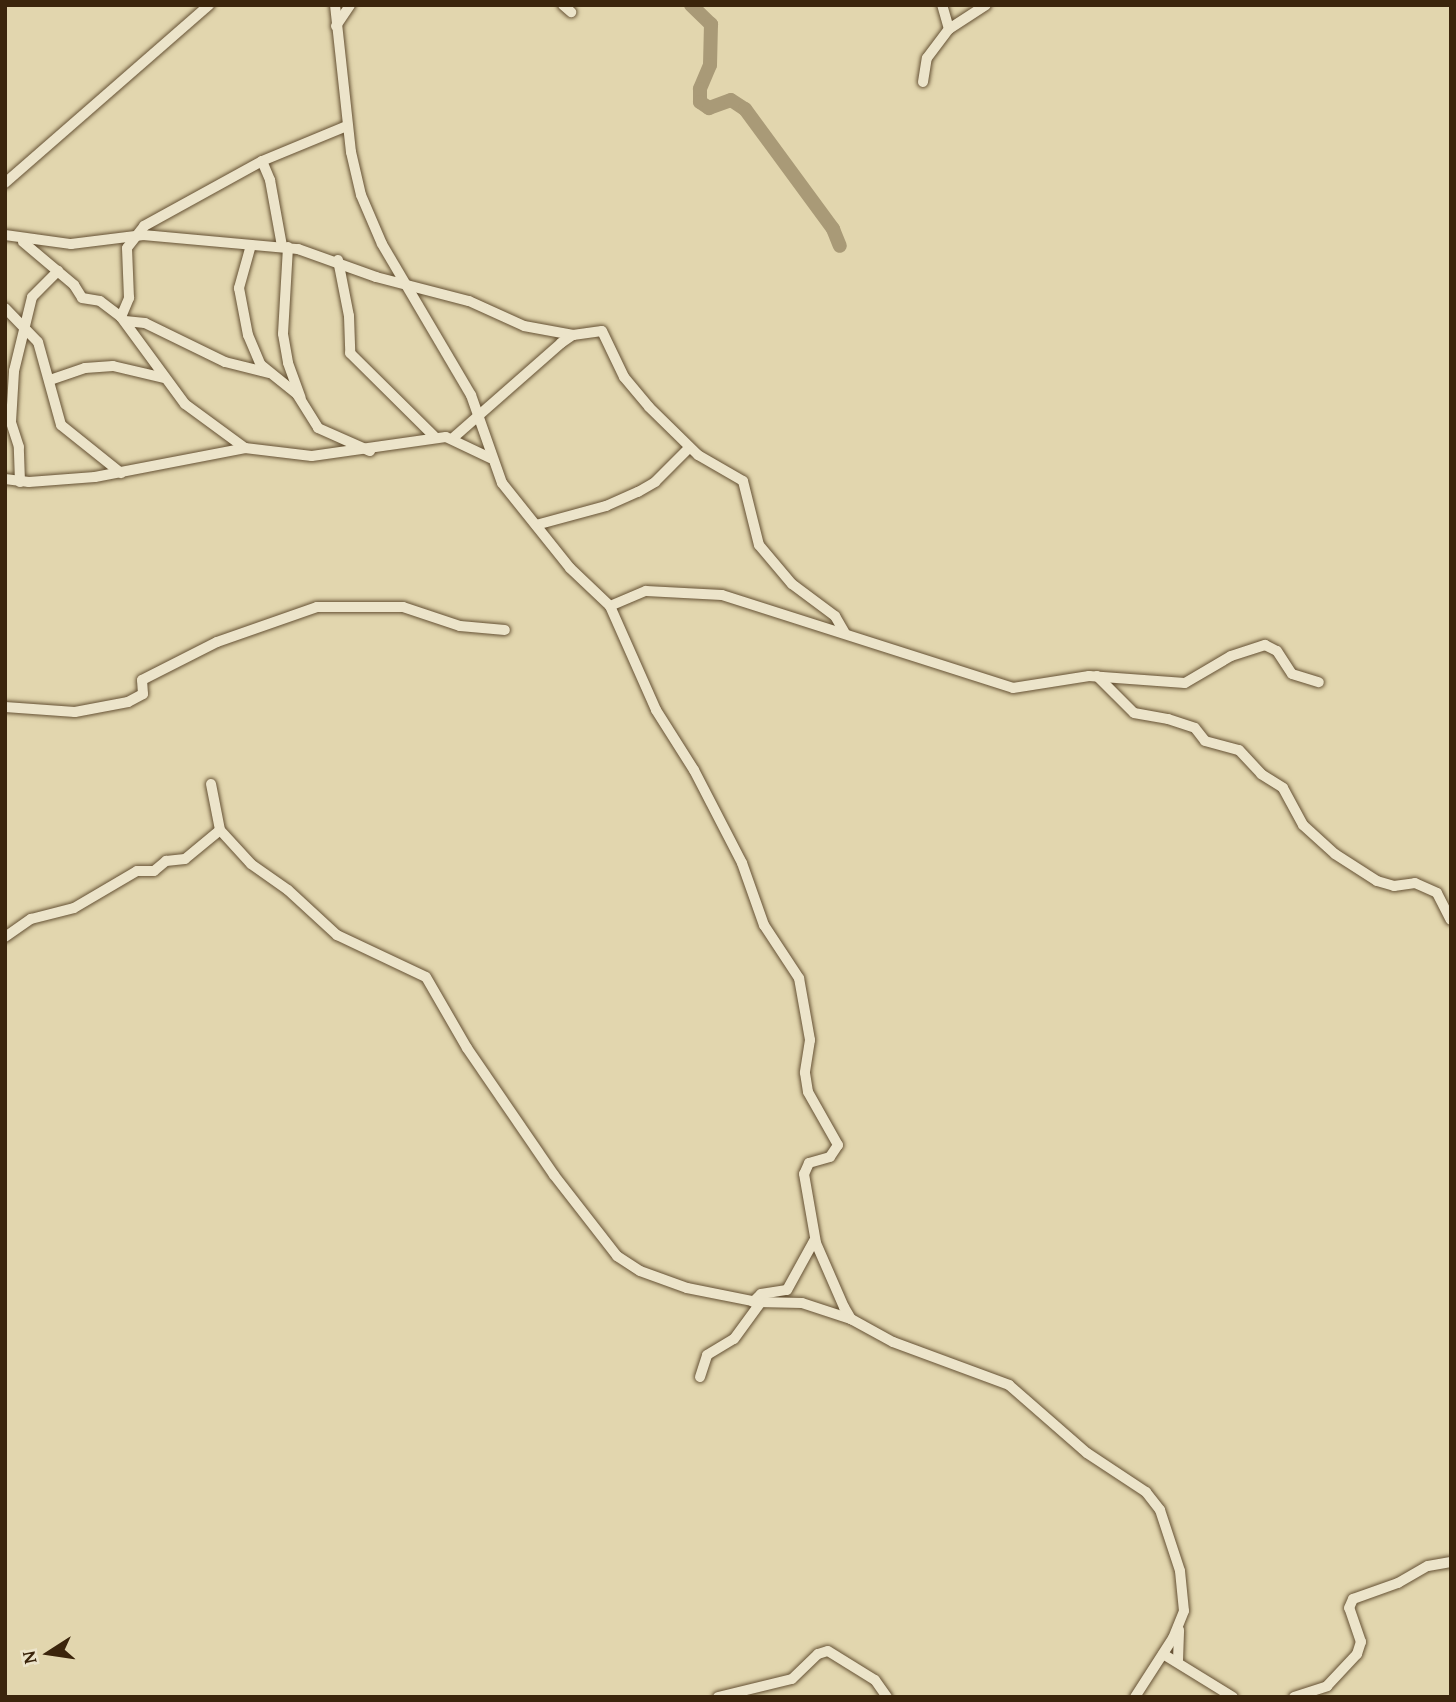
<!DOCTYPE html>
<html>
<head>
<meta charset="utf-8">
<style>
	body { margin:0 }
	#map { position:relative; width:1456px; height:1702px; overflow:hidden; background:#e2d6ae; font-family:"Gentium Book Plus",serif }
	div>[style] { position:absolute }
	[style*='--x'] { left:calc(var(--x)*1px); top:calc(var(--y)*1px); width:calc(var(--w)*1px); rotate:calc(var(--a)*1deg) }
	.river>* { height:14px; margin:-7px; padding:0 7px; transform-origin:7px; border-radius:7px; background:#a99a77 }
	.roads { filter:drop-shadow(0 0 2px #655134) drop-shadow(0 0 2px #655134) }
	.minor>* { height:10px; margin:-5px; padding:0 5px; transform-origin:5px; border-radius:5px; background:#ece4ca }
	span { translate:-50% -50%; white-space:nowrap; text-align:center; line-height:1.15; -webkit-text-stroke:7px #ece4ca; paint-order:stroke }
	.frame { position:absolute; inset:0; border:7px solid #3b250c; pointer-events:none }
	.north { position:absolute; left:14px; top:1618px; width:70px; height:70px; -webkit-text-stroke:5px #ece4ca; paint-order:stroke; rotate:258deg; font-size:19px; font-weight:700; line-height:28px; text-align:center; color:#3b250c }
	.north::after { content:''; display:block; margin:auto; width:24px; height:32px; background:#3b250c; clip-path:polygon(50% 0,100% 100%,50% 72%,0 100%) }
</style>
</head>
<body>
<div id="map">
	<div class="river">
		<div style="--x:691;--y:5;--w:28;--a:44"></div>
		<div style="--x:711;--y:24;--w:41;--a:91.4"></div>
		<div style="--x:710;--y:65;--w:26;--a:113"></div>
		<div style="--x:700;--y:89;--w:13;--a:90"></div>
		<div style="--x:700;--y:102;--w:11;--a:34"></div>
		<div style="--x:709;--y:108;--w:23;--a:-20"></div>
		<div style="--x:731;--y:100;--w:17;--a:33"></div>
		<div style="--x:745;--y:109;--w:149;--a:53.7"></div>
		<div style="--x:833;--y:229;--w:18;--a:68"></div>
	</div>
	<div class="roads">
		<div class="minor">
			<div style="--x:335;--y:5;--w:148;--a:83.8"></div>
			<div style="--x:351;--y:152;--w:44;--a:76.9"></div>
			<div style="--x:361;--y:195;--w:53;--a:66.8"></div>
			<div style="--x:382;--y:244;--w:175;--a:59.5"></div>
			<div style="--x:471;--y:395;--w:93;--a:70.6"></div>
			<div style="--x:502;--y:483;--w:109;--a:51.3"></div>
			<div style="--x:570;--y:568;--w:55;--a:43.5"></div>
			<div style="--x:610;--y:606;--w:114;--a:66.1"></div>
			<div style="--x:656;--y:710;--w:71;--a:57.7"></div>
			<div style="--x:694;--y:770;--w:105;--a:62.7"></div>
			<div style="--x:742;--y:863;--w:66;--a:70.5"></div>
			<div style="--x:764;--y:925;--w:64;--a:56.6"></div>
			<div style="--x:799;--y:978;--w:63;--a:79.9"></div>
			<div style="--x:810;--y:1040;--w:33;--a:99"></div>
			<div style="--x:805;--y:1073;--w:19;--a:81"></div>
			<div style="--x:808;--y:1092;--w:61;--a:60.5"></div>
			<div style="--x:838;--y:1145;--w:14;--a:124"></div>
			<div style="--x:830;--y:1157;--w:22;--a:164"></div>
			<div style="--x:809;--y:1163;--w:12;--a:114"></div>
			<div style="--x:804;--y:1174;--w:70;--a:80.1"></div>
			<div style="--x:816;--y:1243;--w:70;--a:66.4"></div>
			<div style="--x:844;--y:1307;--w:14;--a:60"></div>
			<div style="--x:851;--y:1319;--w:48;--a:28.7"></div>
			<div style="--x:893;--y:1342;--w:124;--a:20.3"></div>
			<div style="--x:1009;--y:1385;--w:103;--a:41.1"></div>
			<div style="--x:1087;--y:1453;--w:71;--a:33.5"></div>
			<div style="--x:1146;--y:1492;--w:23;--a:52"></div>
			<div style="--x:1160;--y:1510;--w:64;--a:71.8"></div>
			<div style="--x:1180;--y:1571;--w:40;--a:84.3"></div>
			<div style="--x:1184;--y:1611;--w:29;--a:112"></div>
			<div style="--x:1173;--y:1638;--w:70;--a:122.8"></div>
			<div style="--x:563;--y:5;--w:11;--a:41"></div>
			<div style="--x:336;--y:26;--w:25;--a:-56"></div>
			<div style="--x:949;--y:29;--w:44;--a:-33"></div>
			<div style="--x:923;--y:82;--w:24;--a:-81"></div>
			<div style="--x:927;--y:58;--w:36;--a:-53"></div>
			<div style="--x:949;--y:29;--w:25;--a:-106"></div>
			<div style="--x:262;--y:161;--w:21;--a:67"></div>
			<div style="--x:270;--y:180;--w:67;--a:79.7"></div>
			<div style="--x:5;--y:183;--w:271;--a:-41.1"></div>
			<div style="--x:5;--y:235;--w:67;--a:7.8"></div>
			<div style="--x:71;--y:244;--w:73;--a:-7.1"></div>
			<div style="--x:143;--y:235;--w:156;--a:5.2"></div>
			<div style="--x:298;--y:249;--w:83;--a:19.7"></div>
			<div style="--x:376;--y:277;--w:96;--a:14.5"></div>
			<div style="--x:469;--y:301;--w:60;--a:24.4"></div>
			<div style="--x:524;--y:326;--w:50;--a:10.4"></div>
			<div style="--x:23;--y:242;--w:67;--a:40.1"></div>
			<div style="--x:74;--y:285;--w:15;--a:58"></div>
			<div style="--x:82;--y:298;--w:18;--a:9"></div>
			<div style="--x:100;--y:301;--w:26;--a:37"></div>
			<div style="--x:121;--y:317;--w:108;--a:53.7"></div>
			<div style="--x:185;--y:404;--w:74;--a:36.3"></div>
			<div style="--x:245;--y:448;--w:67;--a:6.8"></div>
			<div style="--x:312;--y:456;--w:135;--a:-8.1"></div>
			<div style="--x:446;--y:437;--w:49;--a:25.5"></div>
			<div style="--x:251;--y:245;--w:45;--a:105.6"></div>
			<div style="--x:239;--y:288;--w:48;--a:79.2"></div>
			<div style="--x:248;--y:335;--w:33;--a:67"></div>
			<div style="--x:261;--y:365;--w:46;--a:38.9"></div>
			<div style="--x:297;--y:394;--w:40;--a:58"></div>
			<div style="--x:318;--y:428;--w:57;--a:23.9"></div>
			<div style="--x:288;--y:247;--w:87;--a:93.3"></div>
			<div style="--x:283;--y:334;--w:29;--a:80"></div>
			<div style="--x:288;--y:363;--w:37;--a:70"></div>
			<div style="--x:338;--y:260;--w:57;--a:78.9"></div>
			<div style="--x:349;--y:316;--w:37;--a:88"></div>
			<div style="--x:350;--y:353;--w:121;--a:44.7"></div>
			<div style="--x:5;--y:308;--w:47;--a:45.9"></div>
			<div style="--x:38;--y:342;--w:86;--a:74.5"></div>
			<div style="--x:61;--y:425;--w:77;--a:38.7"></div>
			<div style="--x:121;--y:317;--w:21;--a:-67"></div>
			<div style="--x:129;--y:298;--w:50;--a:-92.3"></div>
			<div style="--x:127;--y:248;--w:28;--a:-52"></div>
			<div style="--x:144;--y:226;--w:135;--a:-28.8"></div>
			<div style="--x:262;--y:161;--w:92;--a:-22.4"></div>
			<div style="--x:125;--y:321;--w:20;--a:6"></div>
			<div style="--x:145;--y:323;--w:89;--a:26"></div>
			<div style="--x:225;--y:362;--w:45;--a:14"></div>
			<div style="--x:50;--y:380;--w:37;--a:-19"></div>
			<div style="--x:85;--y:368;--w:28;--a:-4"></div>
			<div style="--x:113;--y:366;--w:52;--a:13.2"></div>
			<div style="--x:453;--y:438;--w:144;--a:-41.3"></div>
			<div style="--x:561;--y:343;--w:14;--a:-34"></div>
			<div style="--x:573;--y:335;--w:29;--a:-8"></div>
			<div style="--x:602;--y:331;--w:51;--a:64.4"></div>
			<div style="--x:624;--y:377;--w:39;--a:50"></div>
			<div style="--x:649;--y:407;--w:69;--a:44.4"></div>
			<div style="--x:698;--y:455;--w:52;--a:30"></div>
			<div style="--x:743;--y:481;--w:66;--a:76"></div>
			<div style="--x:759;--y:545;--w:51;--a:49.8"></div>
			<div style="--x:792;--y:584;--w:54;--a:36.7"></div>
			<div style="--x:835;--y:616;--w:20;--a:60"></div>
			<div style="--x:5;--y:479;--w:24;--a:7"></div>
			<div style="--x:29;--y:482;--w:66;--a:-4.3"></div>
			<div style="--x:95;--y:477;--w:153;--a:-10.9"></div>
			<div style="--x:20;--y:482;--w:35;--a:-92"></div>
			<div style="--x:19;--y:447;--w:26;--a:-108"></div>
			<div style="--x:11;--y:422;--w:51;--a:-86.6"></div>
			<div style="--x:14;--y:371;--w:76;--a:-76.3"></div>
			<div style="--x:32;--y:297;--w:37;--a:-45"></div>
			<div style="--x:536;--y:525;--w:73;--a:-15.2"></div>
			<div style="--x:606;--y:506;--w:35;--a:-24"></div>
			<div style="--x:638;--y:492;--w:20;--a:-30"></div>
			<div style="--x:655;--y:482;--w:48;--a:-45"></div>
			<div style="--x:610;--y:606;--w:39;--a:-23"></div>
			<div style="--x:646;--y:591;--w:76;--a:3"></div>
			<div style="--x:722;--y:595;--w:305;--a:17.7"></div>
			<div style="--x:1013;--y:688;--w:77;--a:-9"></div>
			<div style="--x:1089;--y:676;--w:96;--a:4.2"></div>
			<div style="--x:1185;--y:683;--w:53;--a:-30.4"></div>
			<div style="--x:1231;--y:656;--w:36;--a:-18"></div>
			<div style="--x:1265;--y:645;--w:13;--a:27"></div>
			<div style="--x:1277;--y:651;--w:27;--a:57"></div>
			<div style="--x:1292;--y:674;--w:28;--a:17"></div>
			<div style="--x:1097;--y:676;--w:52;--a:45"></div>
			<div style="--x:1134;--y:713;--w:35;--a:10"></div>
			<div style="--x:1168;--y:719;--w:28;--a:18"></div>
			<div style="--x:1195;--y:728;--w:16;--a:52"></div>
			<div style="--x:1205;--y:741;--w:35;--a:15"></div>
			<div style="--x:1239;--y:750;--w:33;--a:47"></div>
			<div style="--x:1261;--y:774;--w:26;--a:32"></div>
			<div style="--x:1283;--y:788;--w:42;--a:61.6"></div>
			<div style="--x:1303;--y:825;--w:43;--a:42.2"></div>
			<div style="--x:1335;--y:854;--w:50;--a:32.7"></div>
			<div style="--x:1377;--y:881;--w:18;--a:16"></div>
			<div style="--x:1394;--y:886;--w:21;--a:-8"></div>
			<div style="--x:1415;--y:883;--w:24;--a:24"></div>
			<div style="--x:1437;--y:893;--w:30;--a:63"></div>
			<div style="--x:5;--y:707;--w:70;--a:4.1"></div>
			<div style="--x:75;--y:712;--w:54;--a:-10.7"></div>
			<div style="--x:128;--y:702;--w:17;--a:-28"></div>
			<div style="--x:143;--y:694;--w:14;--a:-94"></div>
			<div style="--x:142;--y:680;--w:84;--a:-26.9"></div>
			<div style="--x:217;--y:642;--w:106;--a:-19.3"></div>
			<div style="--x:317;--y:607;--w:86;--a:0"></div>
			<div style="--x:403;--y:607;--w:60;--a:18.4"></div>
			<div style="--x:460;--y:626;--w:45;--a:5.1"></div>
			<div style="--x:211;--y:784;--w:47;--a:78.9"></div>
			<div style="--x:220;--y:830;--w:46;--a:47.6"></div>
			<div style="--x:251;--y:864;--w:45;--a:35.1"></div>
			<div style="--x:288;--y:890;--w:67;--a:42.6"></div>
			<div style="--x:337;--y:935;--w:98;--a:25.3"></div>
			<div style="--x:426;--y:977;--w:82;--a:60"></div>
			<div style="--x:467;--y:1048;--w:154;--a:55.6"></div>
			<div style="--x:554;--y:1175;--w:103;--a:52.1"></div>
			<div style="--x:617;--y:1256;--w:27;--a:33"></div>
			<div style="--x:640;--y:1271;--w:50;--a:19.9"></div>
			<div style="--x:687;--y:1288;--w:71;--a:11.3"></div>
			<div style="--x:757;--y:1302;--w:45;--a:1.3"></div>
			<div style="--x:802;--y:1303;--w:52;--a:18.1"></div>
			<div style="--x:5;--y:937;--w:32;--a:-35"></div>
			<div style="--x:31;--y:919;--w:44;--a:-14.3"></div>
			<div style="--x:74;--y:908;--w:73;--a:-30.4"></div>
			<div style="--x:137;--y:871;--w:17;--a:0"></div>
			<div style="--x:154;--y:871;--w:16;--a:-40"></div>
			<div style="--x:166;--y:861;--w:19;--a:-6"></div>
			<div style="--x:185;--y:859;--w:45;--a:-39.6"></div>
			<div style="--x:753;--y:1302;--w:11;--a:-45"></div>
			<div style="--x:761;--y:1294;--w:26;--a:-9"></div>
			<div style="--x:787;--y:1290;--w:58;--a:-61.2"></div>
			<div style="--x:700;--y:1377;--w:23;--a:-72"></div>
			<div style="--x:707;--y:1355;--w:31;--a:-31"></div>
			<div style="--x:734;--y:1339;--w:46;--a:-53.9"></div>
			<div style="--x:1163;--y:1654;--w:82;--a:31.6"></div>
			<div style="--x:1178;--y:1661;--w:31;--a:-88"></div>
			<div style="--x:718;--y:1697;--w:76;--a:-13.7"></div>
			<div style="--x:792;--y:1679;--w:36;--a:-44"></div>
			<div style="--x:818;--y:1654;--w:10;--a:-17"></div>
			<div style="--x:828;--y:1651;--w:55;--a:31.7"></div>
			<div style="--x:875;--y:1680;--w:21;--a:55"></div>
			<div style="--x:1294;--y:1697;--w:35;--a:-18"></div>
			<div style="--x:1327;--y:1686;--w:44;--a:-46.8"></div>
			<div style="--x:1357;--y:1654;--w:13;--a:-72"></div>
			<div style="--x:1361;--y:1642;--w:36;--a:-109"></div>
			<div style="--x:1349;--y:1608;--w:10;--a:-66"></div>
			<div style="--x:1353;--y:1599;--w:48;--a:-19.6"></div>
			<div style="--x:1398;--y:1583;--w:34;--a:-30"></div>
			<div style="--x:1428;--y:1566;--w:23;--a:-10"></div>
		</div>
	</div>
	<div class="frame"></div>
	<div class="north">N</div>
</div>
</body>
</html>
